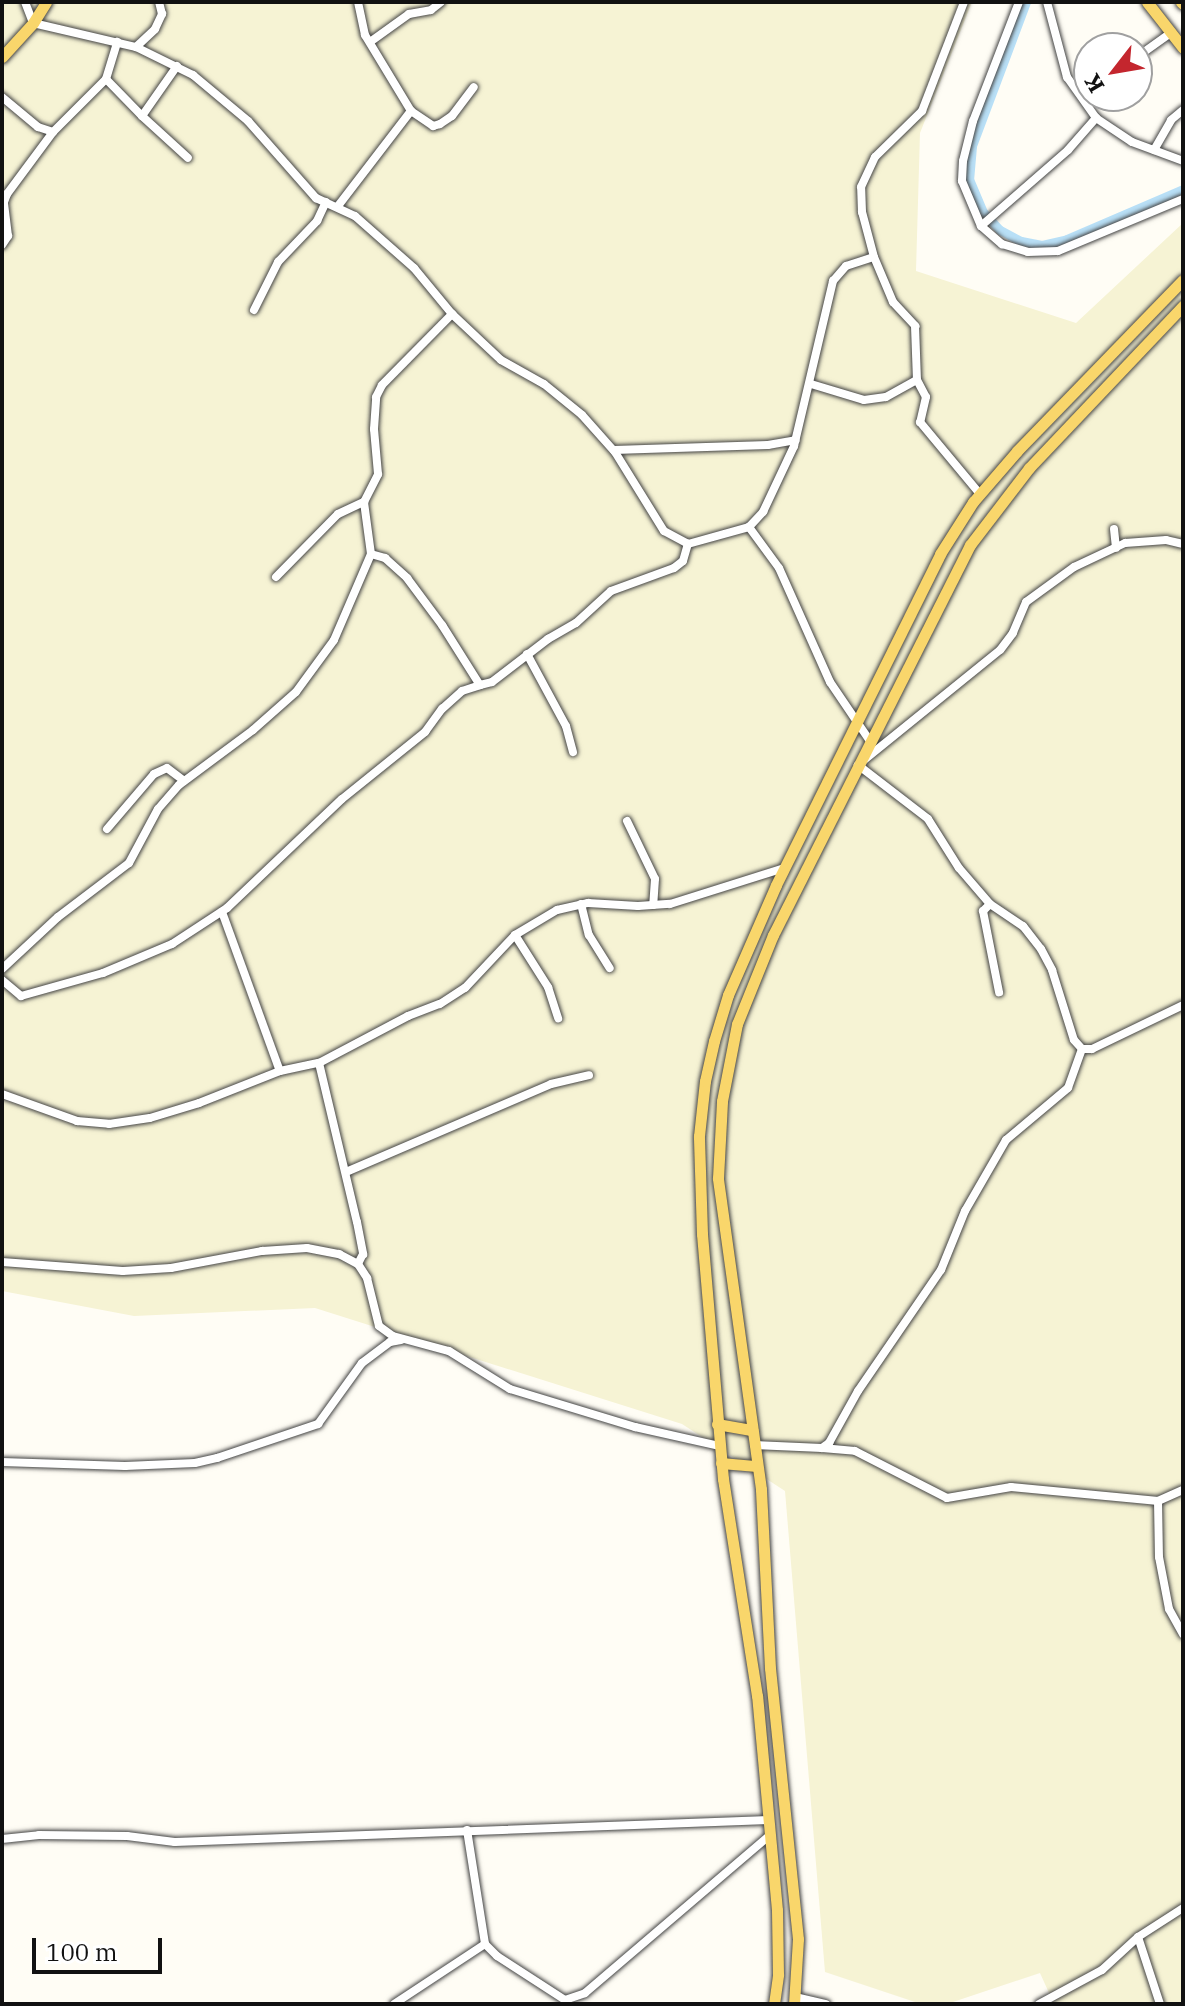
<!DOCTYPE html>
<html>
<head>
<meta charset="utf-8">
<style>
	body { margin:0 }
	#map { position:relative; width:1185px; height:2006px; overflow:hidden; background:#fffdf5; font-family:"IBM Plex Serif",serif }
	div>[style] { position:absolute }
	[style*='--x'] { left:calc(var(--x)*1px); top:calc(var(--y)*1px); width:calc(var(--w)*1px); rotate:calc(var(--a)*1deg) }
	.farmland>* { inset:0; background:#f6f3d4 }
	.canal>* { height:9px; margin:-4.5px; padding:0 4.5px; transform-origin:4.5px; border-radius:4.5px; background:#b9e0f7 }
	.roads { filter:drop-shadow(0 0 2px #444) drop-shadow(0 0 2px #444) }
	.minor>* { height:8px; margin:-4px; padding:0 4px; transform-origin:4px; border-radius:4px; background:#fff }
	.major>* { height:11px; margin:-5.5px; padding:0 5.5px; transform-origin:5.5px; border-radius:5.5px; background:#f9d66b }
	span { translate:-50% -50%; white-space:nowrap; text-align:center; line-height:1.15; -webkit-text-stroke:8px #fff; paint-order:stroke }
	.frame { position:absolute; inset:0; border:4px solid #111; pointer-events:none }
	.north { position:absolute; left:1073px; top:32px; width:80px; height:80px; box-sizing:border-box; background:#fff; border:2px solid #a0a0a0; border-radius:50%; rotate:239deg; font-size:22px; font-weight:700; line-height:32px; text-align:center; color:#111 }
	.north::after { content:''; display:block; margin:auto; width:28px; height:36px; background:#c4262e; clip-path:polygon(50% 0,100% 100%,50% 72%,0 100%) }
	.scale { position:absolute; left:32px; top:1938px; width:130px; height:36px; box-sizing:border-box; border:4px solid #111; border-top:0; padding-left:10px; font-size:24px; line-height:28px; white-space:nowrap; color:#111; -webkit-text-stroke:6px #fff; paint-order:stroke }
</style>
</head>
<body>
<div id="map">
	<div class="farmland">
		<div style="clip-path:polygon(2px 2px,972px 2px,920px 133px,916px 271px,1076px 323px,1183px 223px,1183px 2004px,1054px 2004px,1040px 1973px,947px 2004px,921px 2004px,825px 1972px,785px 1491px,682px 1424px,315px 1308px,134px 1316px,2px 1291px)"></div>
	</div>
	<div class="canal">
		<div style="--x:1026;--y:2;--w:154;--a:110.6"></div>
		<div style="--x:972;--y:146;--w:33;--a:95"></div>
		<div style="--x:969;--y:179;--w:36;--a:67"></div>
		<div style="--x:983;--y:212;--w:25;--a:47"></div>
		<div style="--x:1000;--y:230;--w:24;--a:28"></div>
		<div style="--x:1021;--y:241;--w:21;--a:11"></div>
		<div style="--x:1042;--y:245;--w:26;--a:-13"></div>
		<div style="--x:1067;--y:239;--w:126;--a:-23.3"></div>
	</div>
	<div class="roads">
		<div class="minor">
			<div style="--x:25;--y:2;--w:22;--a:69"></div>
			<div style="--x:33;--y:23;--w:106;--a:13.1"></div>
			<div style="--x:136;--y:47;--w:64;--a:26.2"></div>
			<div style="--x:193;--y:75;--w:72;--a:39.9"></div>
			<div style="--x:248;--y:121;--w:103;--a:48.6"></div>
			<div style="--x:316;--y:198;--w:43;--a:24.8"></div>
			<div style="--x:355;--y:216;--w:79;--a:41.4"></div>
			<div style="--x:414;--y:268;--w:60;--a:50.4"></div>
			<div style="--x:452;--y:314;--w:67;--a:43.2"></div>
			<div style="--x:501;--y:360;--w:49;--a:29.2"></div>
			<div style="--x:544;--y:384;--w:49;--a:39.2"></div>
			<div style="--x:582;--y:415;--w:50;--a:48.3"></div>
			<div style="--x:615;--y:452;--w:93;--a:58.2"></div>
			<div style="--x:664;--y:531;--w:27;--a:28"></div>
			<div style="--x:688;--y:544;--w:63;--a:-15.6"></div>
			<div style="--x:1019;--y:2;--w:128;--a:111.1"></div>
			<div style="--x:973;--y:121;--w:41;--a:104"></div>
			<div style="--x:963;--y:161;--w:20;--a:93"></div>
			<div style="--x:962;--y:181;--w:49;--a:67.1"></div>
			<div style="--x:981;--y:226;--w:28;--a:41"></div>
			<div style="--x:1002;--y:244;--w:27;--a:17"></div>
			<div style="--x:1028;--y:252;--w:30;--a:-2"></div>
			<div style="--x:1058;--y:251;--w:135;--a:-22.6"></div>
			<div style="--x:1047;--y:2;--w:78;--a:75.1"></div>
			<div style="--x:1067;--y:77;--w:50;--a:54.7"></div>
			<div style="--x:1096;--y:118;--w:43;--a:33.7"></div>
			<div style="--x:1132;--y:142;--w:54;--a:20.4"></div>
			<div style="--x:370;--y:42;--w:48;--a:-35.7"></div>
			<div style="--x:409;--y:14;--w:22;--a:-10"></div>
			<div style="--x:431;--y:10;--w:13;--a:-39"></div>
			<div style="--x:136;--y:47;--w:26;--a:-43"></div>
			<div style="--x:155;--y:29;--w:17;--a:-65"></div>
			<div style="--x:162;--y:14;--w:12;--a:-104"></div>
			<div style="--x:1137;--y:57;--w:43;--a:-35.5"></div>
			<div style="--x:177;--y:66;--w:61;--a:125"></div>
			<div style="--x:142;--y:116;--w:62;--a:42.4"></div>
			<div style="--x:106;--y:79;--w:52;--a:45.8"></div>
			<div style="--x:2;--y:97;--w:47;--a:39.8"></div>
			<div style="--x:38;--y:127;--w:16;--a:18"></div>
			<div style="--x:53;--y:132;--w:75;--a:-45"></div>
			<div style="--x:106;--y:79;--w:39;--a:-73"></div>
			<div style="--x:411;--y:111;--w:27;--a:34"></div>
			<div style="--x:433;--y:126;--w:7;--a:-16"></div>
			<div style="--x:440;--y:124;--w:14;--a:-34"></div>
			<div style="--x:452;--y:116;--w:36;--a:-53"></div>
			<div style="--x:1154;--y:150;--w:34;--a:-60"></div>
			<div style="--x:1171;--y:120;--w:16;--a:-40"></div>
			<div style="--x:338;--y:206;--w:120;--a:-52.5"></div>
			<div style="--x:411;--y:111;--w:89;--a:-121.2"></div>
			<div style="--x:365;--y:35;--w:34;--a:-102"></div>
			<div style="--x:981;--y:226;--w:116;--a:-41.1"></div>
			<div style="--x:1068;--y:150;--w:43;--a:-48.8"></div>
			<div style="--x:2;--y:245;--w:11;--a:-56"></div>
			<div style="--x:8;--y:236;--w:34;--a:-97"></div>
			<div style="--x:4;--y:202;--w:9;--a:-69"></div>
			<div style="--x:7;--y:194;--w:77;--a:-53.4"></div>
			<div style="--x:874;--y:257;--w:49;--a:67.1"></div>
			<div style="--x:893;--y:302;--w:33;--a:47"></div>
			<div style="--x:915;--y:326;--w:54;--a:87.9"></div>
			<div style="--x:917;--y:380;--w:19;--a:62"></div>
			<div style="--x:926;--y:397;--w:26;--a:103"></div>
			<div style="--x:920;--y:422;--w:94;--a:50.2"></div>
			<div style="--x:254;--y:310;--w:54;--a:-63.4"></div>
			<div style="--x:278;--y:262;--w:57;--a:-46.4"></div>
			<div style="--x:317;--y:221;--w:21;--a:-65"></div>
			<div style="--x:811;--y:384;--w:55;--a:16.8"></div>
			<div style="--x:864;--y:400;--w:22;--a:-8"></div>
			<div style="--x:886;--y:397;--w:35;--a:-29"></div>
			<div style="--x:614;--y:450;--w:154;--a:-1.9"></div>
			<div style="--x:768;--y:445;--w:28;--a:-10"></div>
			<div style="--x:1114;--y:529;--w:19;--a:84"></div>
			<div style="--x:1183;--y:544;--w:17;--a:-167"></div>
			<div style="--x:1166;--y:540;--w:41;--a:175.8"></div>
			<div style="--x:1125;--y:543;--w:56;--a:154.8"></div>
			<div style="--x:1074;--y:567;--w:59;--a:143.9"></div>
			<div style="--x:1026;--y:602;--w:34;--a:113"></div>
			<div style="--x:1013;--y:633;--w:21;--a:127"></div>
			<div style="--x:1000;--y:650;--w:183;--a:141"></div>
			<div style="--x:858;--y:765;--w:88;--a:37.6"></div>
			<div style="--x:928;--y:819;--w:58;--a:57.7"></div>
			<div style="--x:959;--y:868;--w:48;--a:49.3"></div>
			<div style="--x:990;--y:904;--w:40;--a:34"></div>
			<div style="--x:1023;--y:926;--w:29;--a:52"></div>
			<div style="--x:1041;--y:949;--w:24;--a:62"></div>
			<div style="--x:1052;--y:970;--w:73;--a:72.6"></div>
			<div style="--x:1074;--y:1040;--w:12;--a:48"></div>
			<div style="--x:1082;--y:1049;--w:10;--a:0"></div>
			<div style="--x:1092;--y:1049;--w:101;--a:-25.8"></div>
			<div style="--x:371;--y:554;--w:15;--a:16"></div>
			<div style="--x:385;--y:558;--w:30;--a:42"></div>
			<div style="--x:407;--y:578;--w:59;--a:53.3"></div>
			<div style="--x:442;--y:625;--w:71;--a:57.7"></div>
			<div style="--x:480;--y:685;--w:12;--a:-14"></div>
			<div style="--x:492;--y:682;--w:71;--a:-37.5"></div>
			<div style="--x:548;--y:639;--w:32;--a:-30"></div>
			<div style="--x:576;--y:623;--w:47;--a:-42.4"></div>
			<div style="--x:611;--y:591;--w:67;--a:-20.1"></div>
			<div style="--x:674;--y:568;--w:11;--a:-38"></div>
			<div style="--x:683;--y:561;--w:18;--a:-74"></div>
			<div style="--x:276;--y:577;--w:88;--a:-45.5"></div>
			<div style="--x:338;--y:514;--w:29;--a:-25"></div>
			<div style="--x:527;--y:654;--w:82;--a:61.6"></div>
			<div style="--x:566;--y:726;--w:27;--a:75"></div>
			<div style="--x:870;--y:741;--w:71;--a:-124.1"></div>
			<div style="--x:830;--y:682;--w:125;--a:-114.1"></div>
			<div style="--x:779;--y:568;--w:51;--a:-126.2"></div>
			<div style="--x:749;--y:527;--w:21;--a:-47"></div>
			<div style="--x:763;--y:512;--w:73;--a:-64.8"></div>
			<div style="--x:794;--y:446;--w:170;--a:-76.7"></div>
			<div style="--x:833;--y:281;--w:20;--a:-49"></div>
			<div style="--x:846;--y:266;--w:29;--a:-18"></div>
			<div style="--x:874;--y:257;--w:47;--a:-104.9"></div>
			<div style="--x:862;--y:212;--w:25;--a:-92"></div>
			<div style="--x:861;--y:187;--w:33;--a:-65"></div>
			<div style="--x:875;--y:157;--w:66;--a:-44.4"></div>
			<div style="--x:922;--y:111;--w:117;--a:-68.9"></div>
			<div style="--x:627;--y:821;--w:64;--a:64.2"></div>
			<div style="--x:655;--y:879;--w:26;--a:94"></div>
			<div style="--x:107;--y:829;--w:72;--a:-49.5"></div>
			<div style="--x:154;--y:774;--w:14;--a:-25"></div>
			<div style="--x:167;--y:768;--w:21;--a:37"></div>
			<div style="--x:581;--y:904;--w:32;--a:76"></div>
			<div style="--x:589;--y:935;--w:39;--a:58"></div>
			<div style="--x:990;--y:904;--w:10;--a:135"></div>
			<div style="--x:983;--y:911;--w:83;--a:78.8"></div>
			<div style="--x:222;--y:912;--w:169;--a:70"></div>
			<div style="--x:515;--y:935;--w:62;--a:57.6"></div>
			<div style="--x:548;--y:987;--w:33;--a:72"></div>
			<div style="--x:2;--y:969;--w:76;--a:-42.9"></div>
			<div style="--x:58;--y:917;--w:89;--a:-37.3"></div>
			<div style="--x:129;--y:863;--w:61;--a:-61.8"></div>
			<div style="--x:158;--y:809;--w:32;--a:-49"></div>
			<div style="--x:179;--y:785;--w:92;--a:-36.6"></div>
			<div style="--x:253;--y:730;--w:57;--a:-41.5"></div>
			<div style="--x:296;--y:692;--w:64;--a:-53.8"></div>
			<div style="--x:334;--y:640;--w:94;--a:-66.7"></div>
			<div style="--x:371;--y:554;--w:52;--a:-97.7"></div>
			<div style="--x:364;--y:502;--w:31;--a:-63"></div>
			<div style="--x:378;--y:474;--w:45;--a:-95.1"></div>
			<div style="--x:374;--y:429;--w:32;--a:-86"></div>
			<div style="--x:376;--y:397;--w:13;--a:-63"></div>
			<div style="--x:382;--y:385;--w:100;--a:-45.4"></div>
			<div style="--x:2;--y:980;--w:25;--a:40"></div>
			<div style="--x:21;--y:996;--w:85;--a:-15.7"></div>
			<div style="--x:103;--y:973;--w:75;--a:-22.8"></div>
			<div style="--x:172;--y:944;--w:66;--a:-33.2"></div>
			<div style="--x:227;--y:908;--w:158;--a:-43.5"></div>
			<div style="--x:342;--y:799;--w:107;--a:-38.9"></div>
			<div style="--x:425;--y:732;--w:29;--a:-54"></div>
			<div style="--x:442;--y:709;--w:27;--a:-42"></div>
			<div style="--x:462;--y:691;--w:19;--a:-18"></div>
			<div style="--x:319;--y:1063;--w:163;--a:76.6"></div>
			<div style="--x:357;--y:1222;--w:33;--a:79"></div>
			<div style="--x:363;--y:1254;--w:11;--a:117"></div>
			<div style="--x:2;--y:1094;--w:80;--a:19.8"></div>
			<div style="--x:77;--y:1121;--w:32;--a:5"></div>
			<div style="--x:109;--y:1124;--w:41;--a:-8.3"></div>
			<div style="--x:150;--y:1118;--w:51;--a:-17"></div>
			<div style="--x:199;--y:1103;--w:87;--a:-21.6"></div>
			<div style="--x:280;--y:1071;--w:40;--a:-12"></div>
			<div style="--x:319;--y:1063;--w:101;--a:-27.8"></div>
			<div style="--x:408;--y:1016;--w:34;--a:-21"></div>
			<div style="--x:440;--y:1004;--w:30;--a:-33"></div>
			<div style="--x:465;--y:988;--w:73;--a:-46.7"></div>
			<div style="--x:515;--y:935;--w:49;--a:-30.8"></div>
			<div style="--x:557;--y:910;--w:32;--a:-13"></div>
			<div style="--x:588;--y:903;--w:50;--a:3.4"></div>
			<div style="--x:638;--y:906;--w:32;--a:-4"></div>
			<div style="--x:670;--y:904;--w:120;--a:-17.5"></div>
			<div style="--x:346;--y:1172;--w:223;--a:-23.2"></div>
			<div style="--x:551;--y:1084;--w:39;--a:-13"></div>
			<div style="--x:2;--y:1262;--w:121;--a:4.3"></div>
			<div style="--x:123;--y:1271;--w:48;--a:-3.6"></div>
			<div style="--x:171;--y:1268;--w:93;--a:-10.6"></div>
			<div style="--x:262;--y:1251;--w:45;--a:-3.8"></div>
			<div style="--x:307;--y:1248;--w:33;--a:11"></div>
			<div style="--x:339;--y:1254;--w:21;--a:28"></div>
			<div style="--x:358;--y:1264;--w:17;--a:57"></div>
			<div style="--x:367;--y:1278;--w:49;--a:76"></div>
			<div style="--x:379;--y:1326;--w:17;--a:36"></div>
			<div style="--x:393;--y:1336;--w:58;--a:15"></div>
			<div style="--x:449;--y:1351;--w:72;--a:31.9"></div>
			<div style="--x:510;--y:1389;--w:131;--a:16.9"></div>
			<div style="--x:635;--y:1427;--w:86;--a:12.7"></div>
			<div style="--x:754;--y:1445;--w:68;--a:2.5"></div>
			<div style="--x:822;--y:1448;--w:9;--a:-36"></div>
			<div style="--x:829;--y:1443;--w:60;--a:-60.9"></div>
			<div style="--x:858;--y:1391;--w:147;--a:-55.6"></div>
			<div style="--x:941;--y:1270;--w:64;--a:-67.9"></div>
			<div style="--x:965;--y:1211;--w:82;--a:-60"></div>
			<div style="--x:1006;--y:1140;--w:81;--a:-40"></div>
			<div style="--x:1068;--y:1088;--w:41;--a:-70.3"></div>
			<div style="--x:822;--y:1448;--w:33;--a:5"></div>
			<div style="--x:855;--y:1451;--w:103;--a:27.1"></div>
			<div style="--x:947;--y:1498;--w:65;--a:-9.8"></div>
			<div style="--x:1011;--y:1487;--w:148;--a:5.4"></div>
			<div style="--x:1158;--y:1501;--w:56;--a:89"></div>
			<div style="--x:1159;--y:1557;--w:53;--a:79.1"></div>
			<div style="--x:1169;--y:1609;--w:29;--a:61"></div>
			<div style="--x:2;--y:1462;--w:123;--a:1.9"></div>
			<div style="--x:125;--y:1466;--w:70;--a:-2.5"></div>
			<div style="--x:195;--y:1463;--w:23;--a:-13"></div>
			<div style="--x:217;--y:1458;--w:107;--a:-18.6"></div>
			<div style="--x:318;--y:1424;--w:75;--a:-54.2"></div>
			<div style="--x:362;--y:1363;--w:35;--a:-37"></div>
			<div style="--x:390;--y:1342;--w:11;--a:-10"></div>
			<div style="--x:1158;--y:1501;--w:27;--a:-24"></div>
			<div style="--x:467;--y:1830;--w:115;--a:81"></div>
			<div style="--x:485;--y:1944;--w:17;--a:45"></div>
			<div style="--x:497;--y:1956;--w:81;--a:32.9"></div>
			<div style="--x:565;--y:2000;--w:21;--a:-19"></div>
			<div style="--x:585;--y:1993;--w:243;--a:-40.5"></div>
			<div style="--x:2;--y:1839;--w:37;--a:-6"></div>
			<div style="--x:39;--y:1835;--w:88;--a:0.7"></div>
			<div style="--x:127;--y:1836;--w:48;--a:7.1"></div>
			<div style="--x:175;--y:1842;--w:594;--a:-2.12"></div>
			<div style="--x:1138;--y:1937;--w:71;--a:71.8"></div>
			<div style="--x:795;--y:1997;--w:32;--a:13"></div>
			<div style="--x:394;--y:2004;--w:109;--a:-33.4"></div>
			<div style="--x:1039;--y:2004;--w:72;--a:-28.4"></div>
			<div style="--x:1102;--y:1970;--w:49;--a:-42.5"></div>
			<div style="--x:1138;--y:1937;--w:54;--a:-32.8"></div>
		</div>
		<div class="major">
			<div style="--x:1147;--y:2;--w:58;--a:52"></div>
			<div style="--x:1181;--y:2;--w:3;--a:45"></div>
			<div style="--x:2;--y:57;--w:46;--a:-47.6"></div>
			<div style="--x:33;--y:23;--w:25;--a:-58"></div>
			<div style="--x:717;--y:1424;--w:36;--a:10"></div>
			<div style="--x:721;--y:1463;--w:36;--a:5"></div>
			<div style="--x:774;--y:2004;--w:30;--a:-82"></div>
			<div style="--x:778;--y:1974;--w:64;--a:-90.9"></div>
			<div style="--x:777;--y:1910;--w:215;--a:-95.3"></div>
			<div style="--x:757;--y:1696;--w:220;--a:-98.9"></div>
			<div style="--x:723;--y:1479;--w:246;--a:-94.9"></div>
			<div style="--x:702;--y:1234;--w:98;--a:-91.8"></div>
			<div style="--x:699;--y:1136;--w:55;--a:-83.8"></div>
			<div style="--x:705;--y:1081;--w:41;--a:-77.3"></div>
			<div style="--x:714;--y:1041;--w:48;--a:-73.1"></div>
			<div style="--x:728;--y:995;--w:120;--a:-66.4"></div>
			<div style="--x:776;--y:885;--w:369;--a:-63.6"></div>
			<div style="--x:940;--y:554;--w:62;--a:-57.6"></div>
			<div style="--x:973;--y:502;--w:67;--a:-49.2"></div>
			<div style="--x:1017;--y:451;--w:238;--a:-45.9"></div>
			<div style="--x:794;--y:2004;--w:65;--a:-86.5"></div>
			<div style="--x:798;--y:1939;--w:272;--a:-95.9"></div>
			<div style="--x:770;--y:1668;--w:179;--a:-92.9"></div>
			<div style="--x:761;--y:1489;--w:314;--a:-97.9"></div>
			<div style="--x:718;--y:1178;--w:77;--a:-87"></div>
			<div style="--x:722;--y:1101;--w:78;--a:-79"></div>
			<div style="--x:737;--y:1024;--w:96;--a:-68"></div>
			<div style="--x:773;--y:935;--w:437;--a:-63.2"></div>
			<div style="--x:970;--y:545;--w:97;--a:-52.5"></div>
			<div style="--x:1029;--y:468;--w:224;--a:-46.5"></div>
		</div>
	</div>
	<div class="frame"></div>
	<div class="north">K</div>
	<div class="scale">100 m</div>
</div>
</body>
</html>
